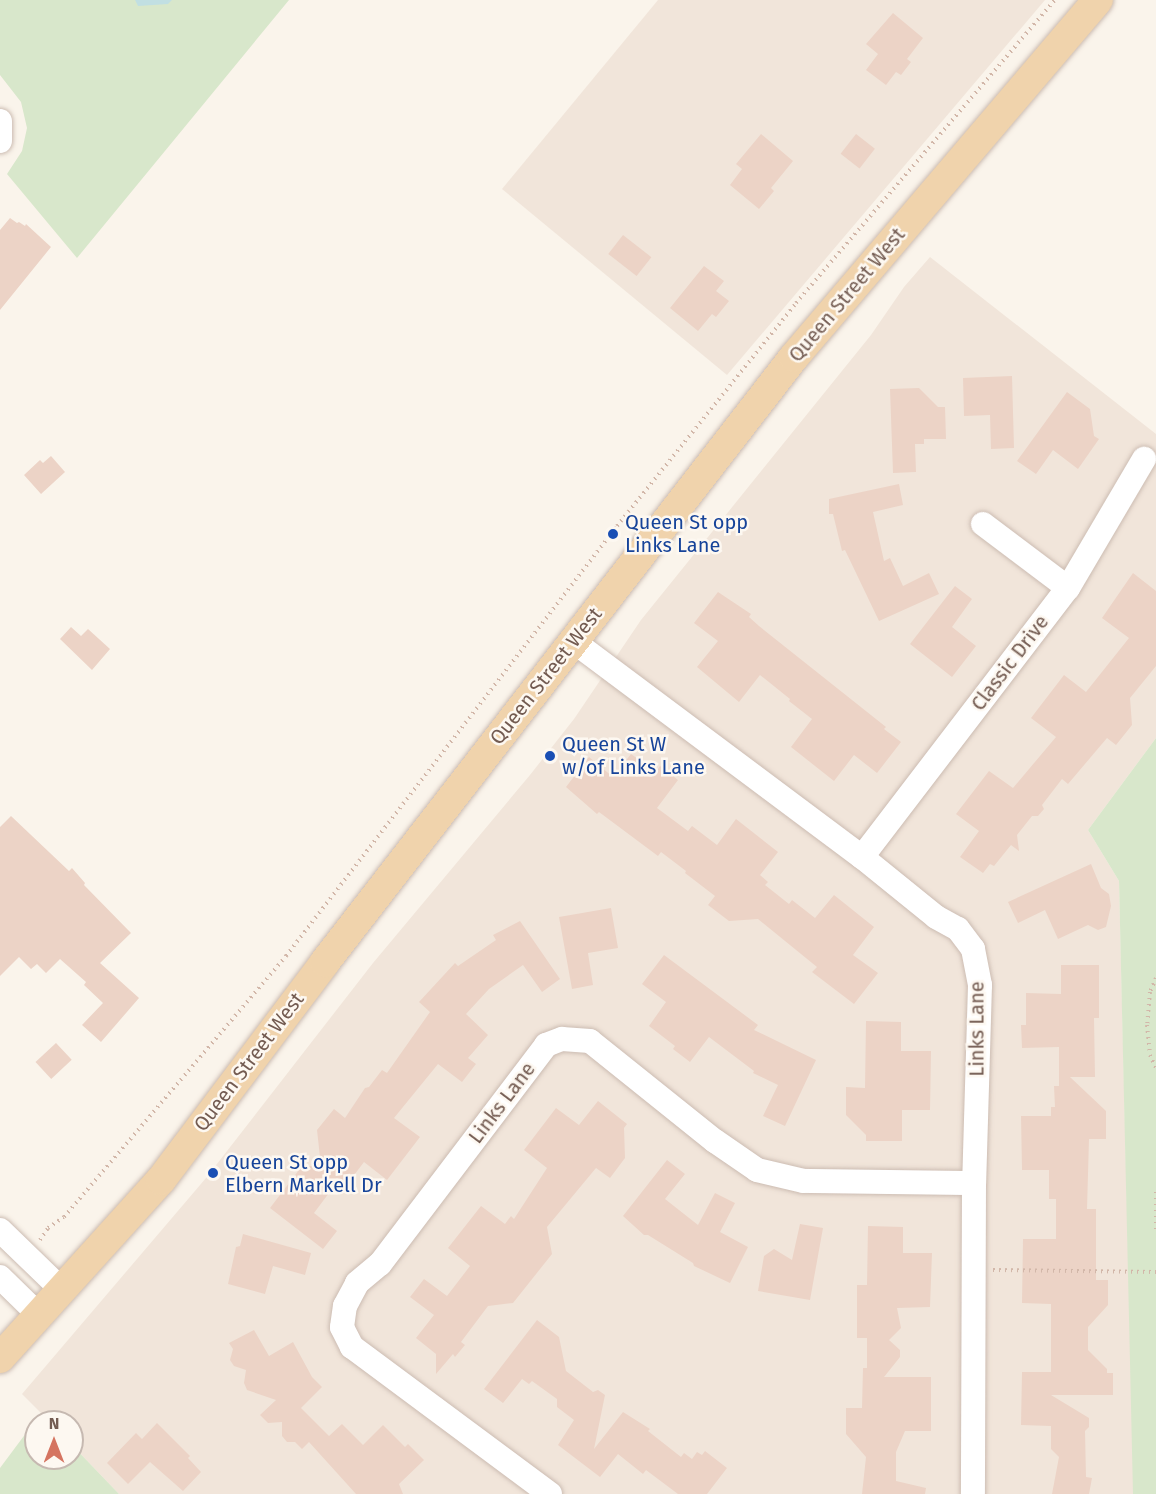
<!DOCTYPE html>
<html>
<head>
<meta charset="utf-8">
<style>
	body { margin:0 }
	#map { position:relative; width:1156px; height:1494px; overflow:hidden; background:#faf4eb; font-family:"Fira Sans",sans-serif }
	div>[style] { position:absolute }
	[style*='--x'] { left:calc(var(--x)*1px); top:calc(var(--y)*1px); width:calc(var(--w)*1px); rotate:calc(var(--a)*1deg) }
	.residential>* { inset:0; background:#f1e5da }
	.green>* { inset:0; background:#d8e7cb }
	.water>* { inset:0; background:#c1dfe2 }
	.building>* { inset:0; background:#ecd3c6; transform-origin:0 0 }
	.path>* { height:4px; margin-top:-2px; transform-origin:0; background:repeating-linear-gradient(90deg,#d2b7a9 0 1.5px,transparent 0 6px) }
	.roads { filter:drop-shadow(0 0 2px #ccbcb2) drop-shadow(0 0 2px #ccbcb2) }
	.minor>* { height:24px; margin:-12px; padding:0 12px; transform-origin:12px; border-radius:12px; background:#fff }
	.major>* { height:30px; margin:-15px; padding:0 15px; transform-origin:15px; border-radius:15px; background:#f0d3ac }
	.dots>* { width:16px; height:16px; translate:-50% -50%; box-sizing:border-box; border:3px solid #fdf8f1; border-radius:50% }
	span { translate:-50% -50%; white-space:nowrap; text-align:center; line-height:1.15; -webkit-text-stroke:5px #fdf8f1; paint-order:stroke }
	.street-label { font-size:20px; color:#735b51 }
	.transit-label { font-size:20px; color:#164399 }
	.left { translate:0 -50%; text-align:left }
	.north { position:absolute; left:24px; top:1410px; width:60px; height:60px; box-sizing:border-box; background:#fdf8f1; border:2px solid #c6b9b1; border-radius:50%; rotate:0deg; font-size:16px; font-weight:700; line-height:24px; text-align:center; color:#735b51 }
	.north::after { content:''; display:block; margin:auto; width:21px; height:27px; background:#d57460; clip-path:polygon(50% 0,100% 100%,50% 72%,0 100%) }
</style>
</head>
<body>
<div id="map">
	<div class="residential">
		<div style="clip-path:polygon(658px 0,1045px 0,727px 375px,502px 189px)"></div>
		<div style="clip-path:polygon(930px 257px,1156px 434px,1156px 738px,1088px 830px,1119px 881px,1134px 1494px,119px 1494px,72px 1445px,72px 1422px,50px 1422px,22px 1394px,206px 1178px,373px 963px,530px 775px,574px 719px,641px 620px,871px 335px,904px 287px)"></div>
	</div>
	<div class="green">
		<div style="clip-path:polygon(0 0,289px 0,77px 258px,7px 174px,22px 151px,27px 128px,21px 102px,0 75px)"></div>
		<div style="clip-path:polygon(1156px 738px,1156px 1494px,1133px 1494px,1119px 881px,1088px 830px)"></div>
		<div style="clip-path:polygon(41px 1413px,50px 1422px,36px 1422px,36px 1458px,72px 1458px,72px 1445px,119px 1494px,0 1494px,0 1468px)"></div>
	</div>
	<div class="water">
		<div style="clip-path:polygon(135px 0,172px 0,168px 4px,138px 6px)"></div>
	</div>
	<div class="building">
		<div style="clip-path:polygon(893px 13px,923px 38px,907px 59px,911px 62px,901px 75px,896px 72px,886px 85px,866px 70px,878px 54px,866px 44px)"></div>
		<div style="clip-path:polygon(761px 134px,793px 161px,771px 188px,774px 191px,759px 209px,730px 185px,742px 169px,736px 164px)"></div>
		<div style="left:856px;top:134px;width:24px;height:25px;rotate:38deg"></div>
		<div style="clip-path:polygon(10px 218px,17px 223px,19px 222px,25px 226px,26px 224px,51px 247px,0 310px,0 230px)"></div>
		<div style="left:623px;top:235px;width:36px;height:24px;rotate:38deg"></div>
		<div style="clip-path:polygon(704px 266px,724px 281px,716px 291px,729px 301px,716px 317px,712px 314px,698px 331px,670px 308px)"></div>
		<div style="clip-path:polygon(1012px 376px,1014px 448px,991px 449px,990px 415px,964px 416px,963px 378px)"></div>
		<div style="clip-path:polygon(919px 388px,938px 407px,945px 407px,946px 439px,924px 439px,924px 444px,915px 444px,916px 472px,893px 473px,890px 389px)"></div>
		<div style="clip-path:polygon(1067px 392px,1090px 409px,1094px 436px,1099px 439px,1078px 469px,1053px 450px,1036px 474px,1017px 461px)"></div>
		<div style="clip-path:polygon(51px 456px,65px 472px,41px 494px,24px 475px,40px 460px,43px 463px)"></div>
		<div style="clip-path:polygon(899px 484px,903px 505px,873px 512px,884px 561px,890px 558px,903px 586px,929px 573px,939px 594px,879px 621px,845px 550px,842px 551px,833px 514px,829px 514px,829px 499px)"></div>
		<div style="clip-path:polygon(1133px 573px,1156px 591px,1156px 666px,1130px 698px,1132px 725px,1116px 745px,1107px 738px,1068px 784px,1062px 779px,1042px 805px,1044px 809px,1038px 816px,1032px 816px,1017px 835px,1019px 851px,1011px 845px,994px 866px,990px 864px,983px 873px,960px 857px,979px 831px,956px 814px,989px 771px,1013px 788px,1056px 737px,1031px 718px,1064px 675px,1086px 692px,1129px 638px,1102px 618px)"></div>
		<div style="clip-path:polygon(955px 586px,972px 599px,952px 627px,976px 646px,952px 677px,910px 644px)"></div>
		<div style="clip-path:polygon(718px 592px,751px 614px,749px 617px,759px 626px,886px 727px,884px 729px,901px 742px,877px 773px,854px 755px,834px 781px,791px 747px,812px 719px,789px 701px,790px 699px,760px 675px,739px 702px,697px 667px,718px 641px,694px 623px)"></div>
		<div style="clip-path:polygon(71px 627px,81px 636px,88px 629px,110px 649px,92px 670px,60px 639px)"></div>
		<div style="clip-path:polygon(631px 754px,656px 772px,660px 766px,678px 780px,657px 808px,688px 831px,692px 826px,717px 845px,736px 819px,778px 852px,760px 875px,768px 882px,765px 885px,789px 904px,792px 900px,815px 918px,834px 895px,874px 927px,853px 955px,878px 973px,854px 1004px,812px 972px,817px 967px,758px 919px,729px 921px,708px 905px,715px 896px,685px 873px,686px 871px,661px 852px,658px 856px,599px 812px,597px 814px,566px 787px,589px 757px,613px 777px)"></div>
		<div style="clip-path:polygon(11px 816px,69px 871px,72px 868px,85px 883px,84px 885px,131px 933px,100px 963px,139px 998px,101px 1042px,82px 1025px,103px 1003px,84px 985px,86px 982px,60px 959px,46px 973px,37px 964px,31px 969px,19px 957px,0 976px,0 827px)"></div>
		<div style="clip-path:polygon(1091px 864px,1101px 888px,1109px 894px,1111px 906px,1106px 927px,1098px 930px,1088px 925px,1058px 939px,1045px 910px,1018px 923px,1008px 902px)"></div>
		<div style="clip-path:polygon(611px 908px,618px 948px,588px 953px,593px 985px,572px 989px,559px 917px)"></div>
		<div style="clip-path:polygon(520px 921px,560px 979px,542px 992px,523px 965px,489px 989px,466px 1014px,488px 1035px,468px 1058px,476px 1064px,462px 1082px,438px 1064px,394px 1118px,420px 1137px,387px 1180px,364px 1162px,345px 1187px,338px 1181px,314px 1213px,337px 1231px,323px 1249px,270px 1208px,302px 1166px,321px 1166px,317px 1130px,334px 1109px,345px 1118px,365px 1088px,369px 1087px,382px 1070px,387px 1073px,430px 1012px,419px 1002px,455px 963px,458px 966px,496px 940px,493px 935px)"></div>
		<div style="clip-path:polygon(664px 955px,758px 1025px,754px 1030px,816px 1060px,785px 1126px,763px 1116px,778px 1085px,753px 1073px,754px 1071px,709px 1037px,690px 1062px,673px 1049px,675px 1046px,649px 1026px,666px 1002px,642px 984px)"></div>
		<div style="clip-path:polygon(1061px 965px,1099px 965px,1099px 1018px,1094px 1018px,1095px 1077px,1070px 1077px,1106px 1111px,1106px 1139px,1089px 1139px,1087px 1209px,1096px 1209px,1096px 1280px,1108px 1280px,1108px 1305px,1088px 1327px,1088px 1350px,1107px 1369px,1107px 1373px,1113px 1373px,1113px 1395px,1051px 1395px,1089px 1418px,1089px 1427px,1085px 1431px,1086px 1477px,1092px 1478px,1089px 1494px,1052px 1494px,1059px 1457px,1051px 1449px,1051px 1426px,1021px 1425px,1022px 1372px,1051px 1372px,1051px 1304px,1022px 1303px,1023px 1239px,1056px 1239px,1056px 1199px,1049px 1199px,1049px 1170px,1022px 1170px,1021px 1116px,1051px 1116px,1051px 1107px,1055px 1107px,1054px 1086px,1059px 1086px,1059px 1047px,1022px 1048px,1021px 1025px,1026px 1025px,1026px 993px,1061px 994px)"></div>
		<div style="clip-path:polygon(866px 1021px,901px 1022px,901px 1051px,931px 1051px,930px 1110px,902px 1110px,902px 1141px,866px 1141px,866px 1135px,846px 1115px,846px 1087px,865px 1088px)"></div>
		<div style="left:56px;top:1043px;width:23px;height:28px;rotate:47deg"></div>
		<div style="clip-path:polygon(598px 1101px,627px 1124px,624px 1128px,625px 1158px,610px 1178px,596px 1168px,547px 1227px,552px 1254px,513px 1303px,488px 1306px,461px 1342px,465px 1345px,455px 1357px,453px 1354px,436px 1374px,436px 1354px,416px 1338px,434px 1315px,410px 1297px,424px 1279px,447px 1296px,470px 1266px,448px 1248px,481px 1206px,505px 1224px,511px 1216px,514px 1219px,547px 1168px,524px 1150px,556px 1108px,579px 1125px)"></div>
		<div style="clip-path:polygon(667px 1160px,685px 1174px,665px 1199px,698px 1225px,715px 1193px,735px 1203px,720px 1232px,748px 1247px,730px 1283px,694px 1266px,693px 1263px,648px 1235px,644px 1235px,623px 1216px)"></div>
		<div style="clip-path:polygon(800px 1224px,823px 1228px,810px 1300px,758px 1291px,764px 1256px,774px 1249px,792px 1260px)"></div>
		<div style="clip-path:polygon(868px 1226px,903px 1227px,903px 1253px,932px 1253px,930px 1307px,897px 1308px,901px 1328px,889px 1340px,900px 1350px,900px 1357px,884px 1377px,931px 1377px,931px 1431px,905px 1431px,896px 1452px,896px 1481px,926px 1488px,925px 1494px,862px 1494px,866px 1457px,846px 1434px,846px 1408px,862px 1408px,863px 1368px,867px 1368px,867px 1338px,857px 1338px,857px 1285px,867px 1285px)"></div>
		<div style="clip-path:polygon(243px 1234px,311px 1253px,305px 1275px,273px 1266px,265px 1294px,228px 1284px,236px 1247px,240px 1246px)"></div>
		<div style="clip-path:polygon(537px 1320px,559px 1337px,566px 1371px,593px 1392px,598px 1390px,605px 1395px,594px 1449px,623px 1412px,650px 1429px,648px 1431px,681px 1457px,684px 1453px,692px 1459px,697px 1452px,702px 1455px,705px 1451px,727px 1468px,707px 1494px,678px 1494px,646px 1470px,643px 1474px,618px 1454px,600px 1477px,558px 1445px,574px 1420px,557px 1407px,557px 1399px,532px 1381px,529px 1384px,522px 1379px,503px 1403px,484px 1389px)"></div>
		<div style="clip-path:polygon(254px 1330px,269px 1356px,293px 1342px,312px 1377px,322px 1387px,301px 1408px,329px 1436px,342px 1424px,363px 1445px,383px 1425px,405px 1447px,408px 1444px,424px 1460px,399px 1484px,403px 1494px,356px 1494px,309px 1442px,302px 1449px,295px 1442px,287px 1442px,282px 1436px,282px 1422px,268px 1423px,260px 1415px,276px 1400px,247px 1390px,244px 1383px,246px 1370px,234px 1366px,230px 1360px,233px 1349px,229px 1343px)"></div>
		<div style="clip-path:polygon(157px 1423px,190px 1456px,188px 1458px,201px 1472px,183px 1491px,150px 1462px,128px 1484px,107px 1463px,136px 1433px,142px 1439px)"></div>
	</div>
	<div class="path">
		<div style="--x:1156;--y:978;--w:15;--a:113"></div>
		<div style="--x:1150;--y:992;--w:33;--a:95"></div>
		<div style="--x:1147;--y:1025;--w:30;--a:84"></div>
		<div style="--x:1150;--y:1055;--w:14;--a:65"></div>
		<div style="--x:1156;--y:1192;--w:41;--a:90"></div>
		<div style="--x:40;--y:1240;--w:14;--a:-56"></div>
		<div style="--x:48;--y:1228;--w:19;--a:-35"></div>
		<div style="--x:64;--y:1217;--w:343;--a:-49.6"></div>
		<div style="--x:286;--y:956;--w:543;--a:-52.41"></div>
		<div style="--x:617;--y:526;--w:286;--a:-51.2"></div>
		<div style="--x:796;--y:303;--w:399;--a:-49.5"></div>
		<div style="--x:993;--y:1270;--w:163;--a:0.7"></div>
	</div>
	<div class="roads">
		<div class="minor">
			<div style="--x:0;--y:121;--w:20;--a:90"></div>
			<div style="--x:983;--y:524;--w:106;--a:37"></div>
			<div style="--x:573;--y:641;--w:361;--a:36.8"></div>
			<div style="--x:862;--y:857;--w:95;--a:39"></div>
			<div style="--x:936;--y:917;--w:25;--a:29"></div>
			<div style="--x:958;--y:929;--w:25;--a:53"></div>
			<div style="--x:973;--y:949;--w:37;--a:79"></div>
			<div style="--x:980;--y:985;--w:198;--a:91.7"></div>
			<div style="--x:974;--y:1183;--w:311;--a:90.2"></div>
			<div style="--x:862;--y:857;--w:339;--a:-52.6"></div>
			<div style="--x:1068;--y:588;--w:150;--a:-59.5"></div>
			<div style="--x:0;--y:1230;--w:85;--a:44"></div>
			<div style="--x:0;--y:1277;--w:54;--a:44.3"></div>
			<div style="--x:550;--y:1494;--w:247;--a:-143.4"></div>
			<div style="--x:352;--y:1347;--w:22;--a:-117"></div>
			<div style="--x:342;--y:1327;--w:21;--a:-82"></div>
			<div style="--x:345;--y:1306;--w:26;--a:-62"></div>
			<div style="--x:357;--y:1283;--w:30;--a:-40"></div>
			<div style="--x:380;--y:1264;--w:275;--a:-52.8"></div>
			<div style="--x:546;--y:1045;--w:17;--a:-21"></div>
			<div style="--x:562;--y:1039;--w:28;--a:4"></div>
			<div style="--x:590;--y:1041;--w:160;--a:38.7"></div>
			<div style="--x:715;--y:1141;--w:51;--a:34.6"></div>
			<div style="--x:757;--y:1170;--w:48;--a:13.2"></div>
			<div style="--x:804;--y:1181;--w:170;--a:0.7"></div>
		</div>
		<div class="major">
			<div style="--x:0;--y:1358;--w:240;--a:-47.9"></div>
			<div style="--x:161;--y:1180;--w:273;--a:-53"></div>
			<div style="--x:325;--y:962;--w:765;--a:-52.22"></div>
			<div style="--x:794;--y:357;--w:469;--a:-49.6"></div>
		</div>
	</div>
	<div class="dots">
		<div style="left:613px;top:534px;background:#1a4fb4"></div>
		<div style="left:550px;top:756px;background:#1a4fb4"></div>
		<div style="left:213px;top:1173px;background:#1a4fb4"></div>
	</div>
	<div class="street-label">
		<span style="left:847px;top:295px;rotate:-50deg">Queen Street West</span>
		<span style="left:1010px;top:663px;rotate:-53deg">Classic Drive</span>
		<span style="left:546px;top:676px;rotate:-52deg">Queen Street West</span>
		<span style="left:977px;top:1029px;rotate:-90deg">Links Lane</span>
		<span style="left:249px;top:1062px;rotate:-53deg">Queen Street West</span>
		<span style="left:502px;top:1103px;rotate:-53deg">Links Lane</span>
	</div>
	<div class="transit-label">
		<span class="left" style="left:625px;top:534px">Queen St opp<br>Links Lane</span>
		<span class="left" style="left:562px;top:756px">Queen St W<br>w/of Links Lane</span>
		<span class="left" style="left:225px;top:1174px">Queen St opp<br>Elbern Markell Dr</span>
	</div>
	<div class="north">N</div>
</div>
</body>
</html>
